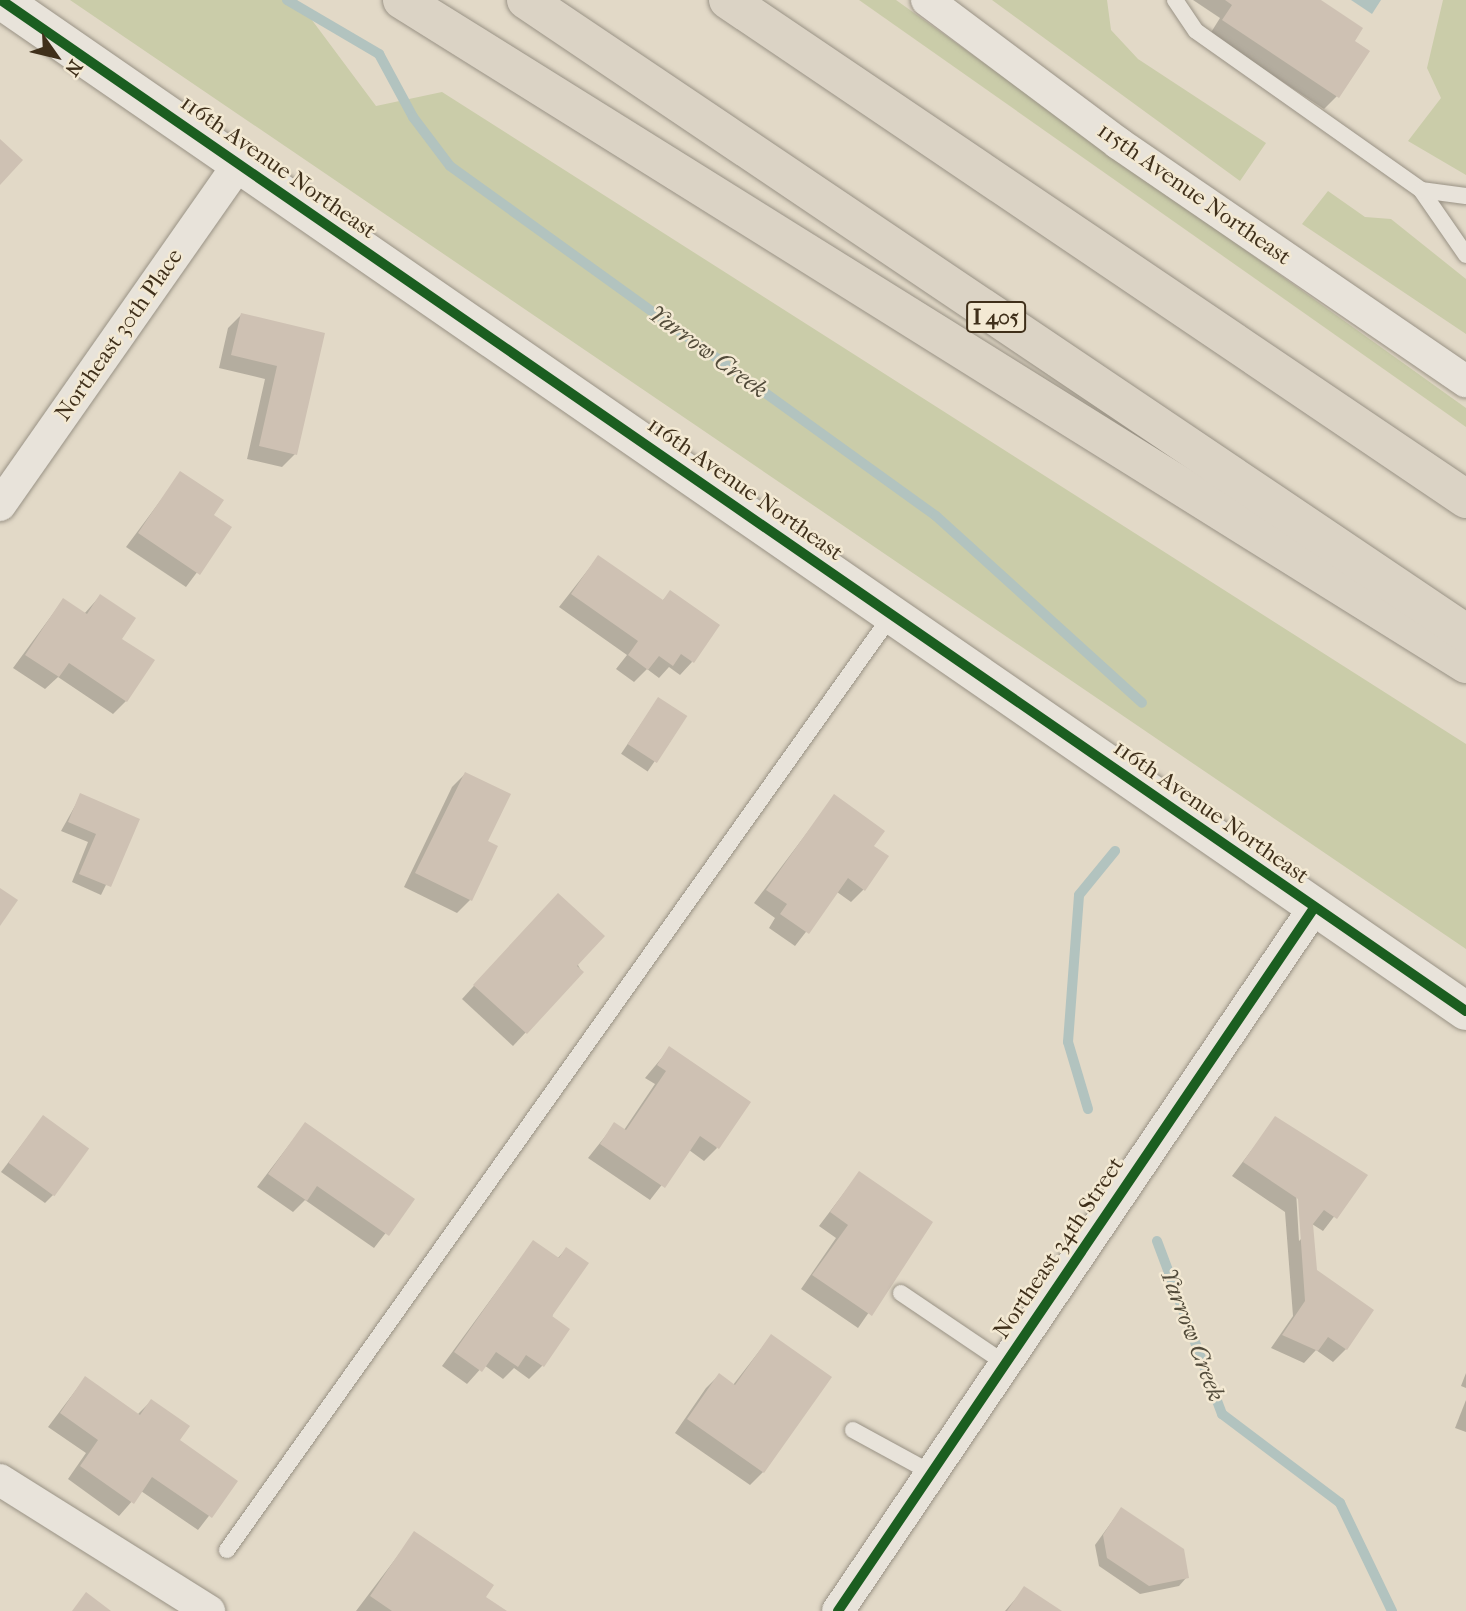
<!DOCTYPE html>
<html>
<head>
<meta charset="utf-8">
<style>
	body { margin:0 }
	#map { position:relative; width:1466px; height:1611px; overflow:hidden; background:#e2d9c7; font-family:"IM FELL French Canon",serif }
	div>[style] { position:absolute }
	[style*='--x'] { left:calc(var(--x)*1px); top:calc(var(--y)*1px); width:calc(var(--w)*1px); rotate:calc(var(--a)*1deg) }
	.green>* { inset:0; background:#cacca9 }
	.water>* { inset:0; background:#b2c3bf }
	.shadow>* { inset:0; background:#0003; transform-origin:0 0 }
	.stream>* { height:10px; margin:-5px; padding:0 5px; transform-origin:5px; border-radius:5px; background:#b2c3bf }
	.building>* { inset:0; background:#cec1b3; transform-origin:0 0 }
	.roads { filter:drop-shadow(0 0 2px #999285) drop-shadow(0 0 2px #999285) }
	.service>* { height:16px; margin:-8px; padding:0 8px; transform-origin:8px; border-radius:8px; background:#e8e3da }
	.minor>* { height:32px; margin:-16px; padding:0 16px; transform-origin:16px; border-radius:16px; background:#e8e3da }
	.tertiary>* { height:38px; margin:-19px; padding:0 19px; transform-origin:19px; border-radius:19px; background:#e8e3da }
	.motorway>* { height:38px; margin:-19px; padding:0 19px; transform-origin:19px; border-radius:19px; background:#dbd3c5 }
	.cycleway>* { height:10px; margin:-5px; padding:0 5px; transform-origin:5px; border-radius:5px; background:#1b5e20 }
	span { translate:-50% -50%; white-space:nowrap; text-align:center; line-height:1.15; -webkit-text-stroke:5px #f3e9d3; paint-order:stroke }
	.shield-label span { padding:2px 5px; background:#f3e9d3; border:2px solid; border-radius:5px; -webkit-text-stroke-width:0 }
	.shield-label { font-size:21px; color:#3f2f1a; font-weight:700 }
	.street-label { font-size:23px; color:#3f2f1a }
	.water-label { font-size:24px; color:#524b3a; font-style:italic }
	.north { position:absolute; left:21px; top:21px; width:70px; height:70px; -webkit-text-stroke:5px #f3e9d3; paint-order:stroke; rotate:124deg; font-size:19px; font-weight:700; line-height:28px; text-align:center; color:#3f2f1a }
	.north::after { content:''; display:block; margin:auto; width:24px; height:32px; background:#3f2f1a; clip-path:polygon(50% 0,100% 100%,50% 72%,0 100%) }
</style>
</head>
<body>
<div id="map">
	<div class="green">
		<div style="clip-path:polygon(70px 0,297px 0,376px 106px,442px 92px,1466px 744px,1466px 949px)"></div>
		<div style="clip-path:polygon(859px 0,896px 0,1466px 408px,1466px 427px)"></div>
		<div style="clip-path:polygon(992px 0,1107px 0,1111px 30px,1138px 59px,1266px 143px,1240px 181px)"></div>
		<div style="clip-path:polygon(1443px 0,1466px 0,1466px 175px,1408px 141px,1441px 98px,1427px 68px)"></div>
		<div style="clip-path:polygon(1328px 191px,1365px 217px,1391px 219px,1466px 279px,1466px 334px,1302px 224px)"></div>
	</div>
	<div class="water">
		<div style="clip-path:polygon(1351px 0,1381px 0,1372px 14px)"></div>
	</div>
	<div class="shadow">
		<div style="clip-path:polygon(1193px 0,1318px 0,1352px 41px,1337px 96px,1324px 109px,1210px 34px,1220px 18px)"></div>
		<div style="clip-path:polygon(241px 315px,323px 334px,295px 454px,282px 467px,247px 459px,265px 379px,219px 368px,228px 328px)"></div>
		<div style="clip-path:polygon(181px 473px,212px 516px,230px 528px,186px 587px,126px 547px)"></div>
		<div style="clip-path:polygon(598px 557px,661px 602px,670px 593px,692px 662px,680px 675px,669px 667px,659px 678px,647px 669px,634px 682px,616px 669px,627px 655px,559px 607px)"></div>
		<div style="clip-path:polygon(100px 596px,119px 639px,126px 701px,113px 714px,58px 677px,45px 689px,13px 668px,63px 600px,84px 614px)"></div>
		<div style="left:658px;top:699px;width:32px;height:66px;rotate:34deg"></div>
		<div style="clip-path:polygon(465px 774px,486px 842px,470px 900px,457px 913px,404px 887px,452px 787px)"></div>
		<div style="clip-path:polygon(81px 795px,138px 820px,101px 895px,72px 882px,88px 842px,61px 831px)"></div>
		<div style="clip-path:polygon(834px 797px,872px 846px,864px 889px,851px 902px,837px 892px,795px 946px,769px 928px,775px 918px,754px 903px)"></div>
		<div style="clip-path:polygon(545px 908px,582px 972px,513px 1046px,462px 999px)"></div>
		<div style="clip-path:polygon(670px 1048px,717px 1148px,704px 1161px,689px 1150px,650px 1200px,588px 1158px,615px 1124px,624px 1130px,655px 1084px,645px 1078px)"></div>
		<div style="clip-path:polygon(43px 1117px,53px 1195px,45px 1203px,1px 1172px)"></div>
		<div style="clip-path:polygon(evenodd,1276px 1118px,1365px 1176px,1323px 1231px,1312px 1224px,1315px 1271px,1346px 1349px,1333px 1362px,1316px 1350px,1304px 1363px,1271px 1348px,1293px 1316px,1285px 1212px,1232px 1176px,1276px 1118px,1299px 1190px,1302px 1238px,1299px 1241px,1296px 1191px,1299px 1190px)"></div>
		<div style="clip-path:polygon(305px 1124px,412px 1199px,374px 1248px,305px 1200px,293px 1212px,257px 1187px)"></div>
		<div style="clip-path:polygon(859px 1173px,931px 1223px,858px 1328px,801px 1289px,836px 1238px,819px 1226px)"></div>
		<div style="clip-path:polygon(533px 1242px,557px 1259px,566px 1249px,542px 1366px,529px 1379px,514px 1368px,503px 1379px,484px 1365px,467px 1384px,442px 1366px)"></div>
		<div style="clip-path:polygon(771px 1336px,763px 1472px,750px 1485px,675px 1433px,706px 1388px,719px 1375px,733px 1385px)"></div>
		<div style="clip-path:polygon(1466px 1373px,1466px 1388px,1461px 1386px)"></div>
		<div style="clip-path:polygon(85px 1378px,137px 1415px,151px 1401px,177px 1440px,236px 1481px,198px 1530px,141px 1491px,119px 1516px,68px 1479px,86px 1453px,48px 1427px)"></div>
		<div style="clip-path:polygon(1466px 1400px,1466px 1432px,1455px 1428px)"></div>
		<div style="clip-path:polygon(1121px 1509px,1187px 1577px,1179px 1586px,1140px 1594px,1099px 1566px,1095px 1545px)"></div>
		<div style="clip-path:polygon(415px 1533px,484px 1597px,504px 1611px,356px 1611px)"></div>
		<div style="clip-path:polygon(1025px 1588px,1059px 1611px,1005px 1611px)"></div>
	</div>
	<div class="stream">
		<div style="--x:287;--y:0;--w:107;--a:30.4"></div>
		<div style="--x:379;--y:54;--w:72;--a:61.6"></div>
		<div style="--x:413;--y:117;--w:61;--a:52.9"></div>
		<div style="--x:450;--y:166;--w:599;--a:35.76"></div>
		<div style="--x:936;--y:516;--w:278;--a:42.2"></div>
		<div style="--x:1088;--y:1109;--w:70;--a:-106.6"></div>
		<div style="--x:1068;--y:1042;--w:147;--a:-85.7"></div>
		<div style="--x:1079;--y:895;--w:57;--a:-50.7"></div>
		<div style="--x:1157;--y:1241;--w:185;--a:69.4"></div>
		<div style="--x:1222;--y:1414;--w:148;--a:37"></div>
		<div style="--x:1340;--y:1503;--w:120;--a:64.3"></div>
	</div>
	<div class="building">
		<div style="clip-path:polygon(1225px 0,1321px 0,1363px 28px,1355px 41px,1370px 51px,1339px 98px,1222px 20px,1232px 5px)"></div>
		<div style="clip-path:polygon(0 139px,23px 160px,0 185px)"></div>
		<div style="clip-path:polygon(241px 313px,325px 333px,297px 455px,259px 446px,277px 366px,231px 355px)"></div>
		<div style="clip-path:polygon(180px 471px,224px 500px,214px 515px,232px 527px,200px 575px,138px 533px)"></div>
		<div style="clip-path:polygon(598px 555px,663px 600px,670px 590px,720px 625px,694px 663px,681px 654px,673px 666px,659px 656px,648px 670px,628px 655px,638px 641px,571px 594px)"></div>
		<div style="clip-path:polygon(100px 594px,136px 618px,122px 639px,155px 660px,127px 702px,69px 663px,59px 677px,25px 655px,63px 598px,87px 614px)"></div>
		<div style="left:658px;top:697px;width:35px;height:56px;rotate:33deg"></div>
		<div style="clip-path:polygon(465px 772px,511px 794px,488px 841px,498px 846px,472px 901px,415px 873px)"></div>
		<div style="clip-path:polygon(80px 793px,140px 819px,111px 887px,79px 874px,96px 834px,68px 822px)"></div>
		<div style="clip-path:polygon(834px 794px,885px 831px,874px 846px,889px 856px,865px 891px,848px 878px,809px 934px,780px 914px,787px 904px,766px 890px)"></div>
		<div style="clip-path:polygon(0 888px,18px 900px,0 926px)"></div>
		<div style="clip-path:polygon(558px 893px,605px 936px,577px 966px,584px 972px,527px 1034px,473px 985px)"></div>
		<div style="clip-path:polygon(669px 1046px,751px 1102px,719px 1149px,700px 1136px,665px 1188px,600px 1144px,614px 1122px,626px 1130px,666px 1071px,657px 1065px)"></div>
		<div style="left:43px;top:1115px;width:57px;height:59px;rotate:36deg"></div>
		<div style="clip-path:polygon(1275px 1116px,1368px 1175px,1337px 1219px,1324px 1210px,1313px 1224px,1317px 1270px,1374px 1310px,1347px 1350px,1328px 1337px,1318px 1351px,1282px 1335px,1305px 1301px,1298px 1199px,1243px 1162px)"></div>
		<div style="clip-path:polygon(305px 1122px,415px 1199px,389px 1236px,317px 1186px,307px 1201px,268px 1174px)"></div>
		<div style="clip-path:polygon(859px 1171px,933px 1222px,872px 1316px,812px 1275px,848px 1225px,830px 1212px)"></div>
		<div style="clip-path:polygon(533px 1240px,559px 1258px,566px 1247px,589px 1263px,552px 1316px,570px 1329px,544px 1367px,526px 1355px,518px 1367px,496px 1352px,482px 1372px,454px 1352px)"></div>
		<div style="clip-path:polygon(771px 1334px,832px 1377px,764px 1473px,687px 1419px,719px 1373px,735px 1385px)"></div>
		<div style="clip-path:polygon(85px 1376px,140px 1415px,151px 1399px,190px 1426px,180px 1440px,238px 1481px,212px 1518px,152px 1477px,134px 1504px,80px 1466px,98px 1440px,60px 1413px)"></div>
		<div style="clip-path:polygon(1121px 1507px,1184px 1549px,1189px 1578px,1149px 1586px,1107px 1558px,1103px 1535px)"></div>
		<div style="clip-path:polygon(414px 1531px,494px 1585px,486px 1597px,507px 1611px,392px 1611px,370px 1596px)"></div>
		<div style="clip-path:polygon(1024px 1586px,1062px 1611px,1007px 1611px)"></div>
		<div style="clip-path:polygon(86px 1592px,111px 1611px,72px 1611px)"></div>
	</div>
	<div class="roads">
		<div class="service">
			<div style="--x:1175;--y:0;--w:37;--a:56"></div>
			<div style="--x:1196;--y:31;--w:276;--a:35.2"></div>
			<div style="--x:1421;--y:190;--w:79;--a:55.3"></div>
			<div style="--x:1421;--y:190;--w:45;--a:7.6"></div>
			<div style="--x:901;--y:1293;--w:127;--a:34.1"></div>
			<div style="--x:853;--y:1430;--w:90;--a:28.6"></div>
			<div style="--x:227;--y:1550;--w:1146;--a:-54.59"></div>
		</div>
		<div class="minor">
			<div style="--x:927;--y:0;--w:239;--a:36.8"></div>
			<div style="--x:1118;--y:143;--w:422;--a:34.4"></div>
			<div style="--x:0;--y:505;--w:415;--a:-55"></div>
			<div style="--x:0;--y:1480;--w:247;--a:32.1"></div>
			<div style="--x:838;--y:1611;--w:849;--a:-55.9"></div>
		</div>
		<div class="tertiary">
			<div style="--x:1;--y:0;--w:1780;--a:34.61"></div>
		</div>
		<div class="motorway">
			<div style="--x:402;--y:0;--w:1254;--a:31.97"></div>
			<div style="--x:526;--y:0;--w:1133;--a:33.96"></div>
			<div style="--x:728;--y:0;--w:891;--a:34.06"></div>
		</div>
	</div>
	<div class="cycleway">
		<div style="--x:1;--y:0;--w:1780;--a:34.61"></div>
		<div style="--x:838;--y:1611;--w:849;--a:-55.9"></div>
	</div>
	<div class="shield-label">
		<span style="left:996px;top:317px">I 405</span>
	</div>
	<div class="street-label">
		<span style="left:278px;top:167px;rotate:35deg">116th Avenue Northeast</span>
		<span style="left:1194px;top:194px;rotate:35deg">115th Avenue Northeast</span>
		<span style="left:119px;top:335px;rotate:-55deg">Northeast 30th Place</span>
		<span style="left:745px;top:489px;rotate:35deg">116th Avenue Northeast</span>
		<span style="left:1211px;top:812px;rotate:35deg">116th Avenue Northeast</span>
		<span style="left:1059px;top:1248px;rotate:-56deg">Northeast 34th Street</span>
	</div>
	<div class="water-label">
		<span style="left:708px;top:352px;rotate:36deg">Yarrow Creek</span>
		<span style="left:1192px;top:1335px;rotate:69deg">Yarrow Creek</span>
	</div>
	<div class="north">N</div>
</div>
</body>
</html>
